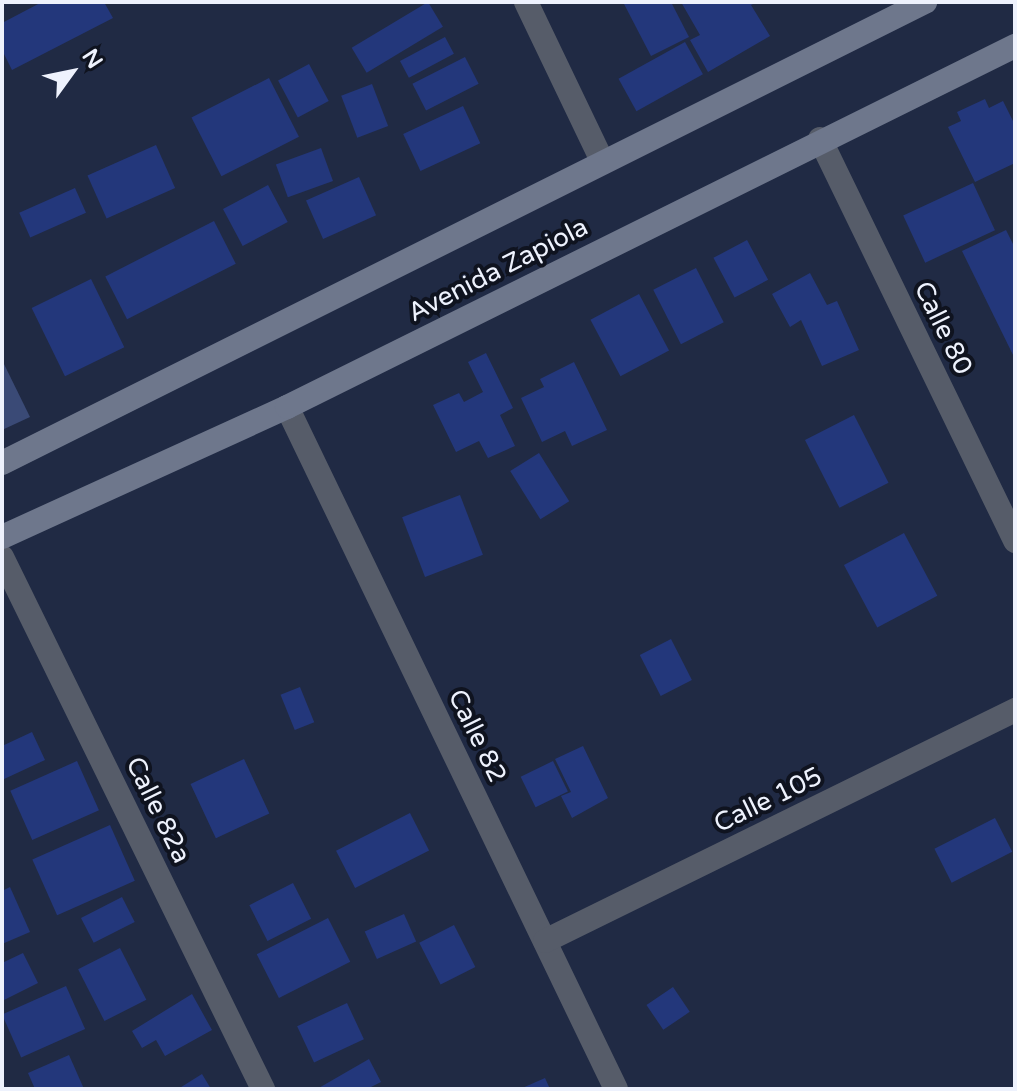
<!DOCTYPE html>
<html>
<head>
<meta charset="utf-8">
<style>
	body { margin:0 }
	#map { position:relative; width:1017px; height:1091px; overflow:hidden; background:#202a44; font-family:"Varela Round",sans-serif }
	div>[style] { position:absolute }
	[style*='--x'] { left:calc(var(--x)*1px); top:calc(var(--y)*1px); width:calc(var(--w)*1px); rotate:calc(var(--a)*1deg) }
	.green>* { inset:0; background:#3a4a76 }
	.building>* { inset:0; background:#23377b; transform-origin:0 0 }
	.minor>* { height:24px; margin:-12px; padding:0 12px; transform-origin:12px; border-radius:12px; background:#565c69 }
	.secondary>* { height:24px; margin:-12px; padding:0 12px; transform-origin:12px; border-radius:12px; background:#6e778c }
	span { translate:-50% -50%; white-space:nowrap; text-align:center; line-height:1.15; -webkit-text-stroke:8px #0f131f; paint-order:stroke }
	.street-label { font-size:26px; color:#eef2fd }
	.frame { position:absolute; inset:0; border:4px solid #eef2fd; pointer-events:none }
	.north { position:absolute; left:32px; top:32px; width:80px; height:80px; -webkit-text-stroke:6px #0f131f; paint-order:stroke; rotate:57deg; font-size:22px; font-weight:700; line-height:32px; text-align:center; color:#eef2fd }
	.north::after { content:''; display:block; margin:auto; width:28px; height:36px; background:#eef2fd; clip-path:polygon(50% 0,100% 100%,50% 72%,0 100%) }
</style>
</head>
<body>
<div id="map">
	<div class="green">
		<div style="clip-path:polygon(2px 360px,30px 417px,2px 430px)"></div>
	</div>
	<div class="building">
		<div style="clip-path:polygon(42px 2px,104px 2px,113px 18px,12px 70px,2px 50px,2px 23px)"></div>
		<div style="left:428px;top:2px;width:29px;height:89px;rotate:59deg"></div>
		<div style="clip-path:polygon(623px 2px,671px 2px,689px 37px,651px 56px)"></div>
		<div style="clip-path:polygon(681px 2px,757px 2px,751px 5px,770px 36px,708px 72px,690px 40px,700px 35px)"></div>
		<div style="left:445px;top:37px;width:19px;height:51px;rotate:62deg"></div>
		<div style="left:685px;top:42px;width:37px;height:76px;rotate:61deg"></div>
		<div style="left:465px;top:57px;width:30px;height:59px;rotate:63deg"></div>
		<div style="left:309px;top:64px;width:42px;height:35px;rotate:62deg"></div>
		<div style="left:269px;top:78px;width:66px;height:87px;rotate:63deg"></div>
		<div style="left:372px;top:84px;width:45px;height:33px;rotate:69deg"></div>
		<div style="clip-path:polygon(985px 99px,989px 108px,1003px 101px,1015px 125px,1015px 163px,975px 182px,948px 127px,961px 121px,957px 112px)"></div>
		<div style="left:463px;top:106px;width:41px;height:66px;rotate:65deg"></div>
		<div style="left:156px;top:145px;width:47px;height:75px;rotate:66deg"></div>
		<div style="left:321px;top:148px;width:35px;height:48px;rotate:70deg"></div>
		<div style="left:359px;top:177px;width:42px;height:58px;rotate:66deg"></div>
		<div style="left:973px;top:183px;width:52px;height:77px;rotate:65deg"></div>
		<div style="left:268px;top:185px;width:42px;height:51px;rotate:62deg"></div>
		<div style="left:75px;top:188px;width:27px;height:61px;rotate:66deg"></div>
		<div style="left:214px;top:221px;width:48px;height:122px;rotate:63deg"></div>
		<div style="clip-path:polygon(1006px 230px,1015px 248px,1015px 359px,962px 251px)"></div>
		<div style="left:747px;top:240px;width:45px;height:38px;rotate:62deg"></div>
		<div style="left:696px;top:268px;width:61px;height:48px;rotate:63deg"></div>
		<div style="clip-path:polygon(810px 273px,827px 305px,837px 301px,859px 350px,822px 366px,801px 320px,790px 327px,772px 294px)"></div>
		<div style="left:91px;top:279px;width:76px;height:66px;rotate:64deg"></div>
		<div style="left:639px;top:294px;width:64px;height:55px;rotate:62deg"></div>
		<div style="clip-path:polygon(486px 353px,513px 408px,500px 415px,515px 446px,488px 458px,479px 441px,456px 452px,433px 405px,459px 393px,464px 402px,483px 392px,468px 362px)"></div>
		<div style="clip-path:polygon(574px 362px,607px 430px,572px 446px,565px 431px,542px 442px,521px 398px,544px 387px,540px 379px)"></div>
		<div style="left:854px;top:415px;width:76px;height:55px;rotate:63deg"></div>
		<div style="left:539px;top:453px;width:57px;height:34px;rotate:58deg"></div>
		<div style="left:460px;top:495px;width:64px;height:62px;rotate:69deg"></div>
		<div style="left:904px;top:533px;width:71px;height:68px;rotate:62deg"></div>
		<div style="left:671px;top:639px;width:46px;height:35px;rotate:63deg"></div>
		<div style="left:300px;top:687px;width:38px;height:21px;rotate:68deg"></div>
		<div style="clip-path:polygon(32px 732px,45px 760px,2px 780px,2px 746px)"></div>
		<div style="clip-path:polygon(583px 746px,608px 798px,572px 818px,561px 796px,571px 792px,555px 759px)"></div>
		<div style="left:244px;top:759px;width:60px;height:59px;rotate:65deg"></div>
		<div style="left:77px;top:761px;width:54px;height:73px;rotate:66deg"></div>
		<div style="left:553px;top:761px;width:34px;height:36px;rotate:64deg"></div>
		<div style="left:410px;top:813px;width:42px;height:83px;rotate:63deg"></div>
		<div style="left:995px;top:818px;width:38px;height:68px;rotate:63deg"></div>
		<div style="left:110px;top:825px;width:61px;height:85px;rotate:66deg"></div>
		<div style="left:293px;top:883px;width:40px;height:49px;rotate:63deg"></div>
		<div style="clip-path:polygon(10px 887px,30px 932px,2px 944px,2px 891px)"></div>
		<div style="left:122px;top:897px;width:28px;height:46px;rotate:63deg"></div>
		<div style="left:404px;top:914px;width:30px;height:43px;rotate:66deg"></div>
		<div style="left:328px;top:918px;width:49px;height:80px;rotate:63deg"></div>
		<div style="left:454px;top:925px;width:47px;height:39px;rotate:63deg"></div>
		<div style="left:120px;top:948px;width:58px;height:47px;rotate:63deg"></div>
		<div style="clip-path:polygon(23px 953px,38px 983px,2px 1001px,2px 963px)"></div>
		<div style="left:66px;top:986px;width:47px;height:70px;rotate:66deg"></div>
		<div style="left:673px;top:987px;width:30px;height:32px;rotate:56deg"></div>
		<div style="clip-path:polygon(192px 994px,212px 1030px,165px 1056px,156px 1040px,142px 1048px,132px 1031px)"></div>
		<div style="left:347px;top:1003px;width:40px;height:55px;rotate:65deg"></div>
		<div style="clip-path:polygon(69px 1055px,84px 1089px,35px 1089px,28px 1073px)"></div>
		<div style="clip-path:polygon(369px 1059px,381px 1082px,367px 1089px,317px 1089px)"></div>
		<div style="clip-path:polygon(202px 1074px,211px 1089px,178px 1089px)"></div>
		<div style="clip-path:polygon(545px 1078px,550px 1089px,520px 1089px)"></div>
	</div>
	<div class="minor">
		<div style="--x:526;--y:2;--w:178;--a:64.4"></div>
		<div style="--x:820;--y:139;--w:447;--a:64.1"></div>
		<div style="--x:287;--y:407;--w:757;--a:64.25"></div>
		<div style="--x:2;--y:557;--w:593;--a:63.87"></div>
		<div style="--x:545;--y:941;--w:524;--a:-26.17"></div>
	</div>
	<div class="secondary">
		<div style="--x:2;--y:463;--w:1032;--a:-26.54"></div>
		<div style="--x:2;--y:537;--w:313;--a:-24.5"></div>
		<div style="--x:287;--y:407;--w:813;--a:-26.38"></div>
	</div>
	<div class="street-label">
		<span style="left:498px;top:270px;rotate:-27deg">Avenida Zapiola</span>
		<span style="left:943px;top:328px;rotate:64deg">Calle 80</span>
		<span style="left:477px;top:736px;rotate:64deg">Calle 82</span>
		<span style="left:768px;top:800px;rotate:-26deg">Calle 105</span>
		<span style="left:158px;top:810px;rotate:64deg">Calle 82a</span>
	</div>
	<div class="frame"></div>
	<div class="north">N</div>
</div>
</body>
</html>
